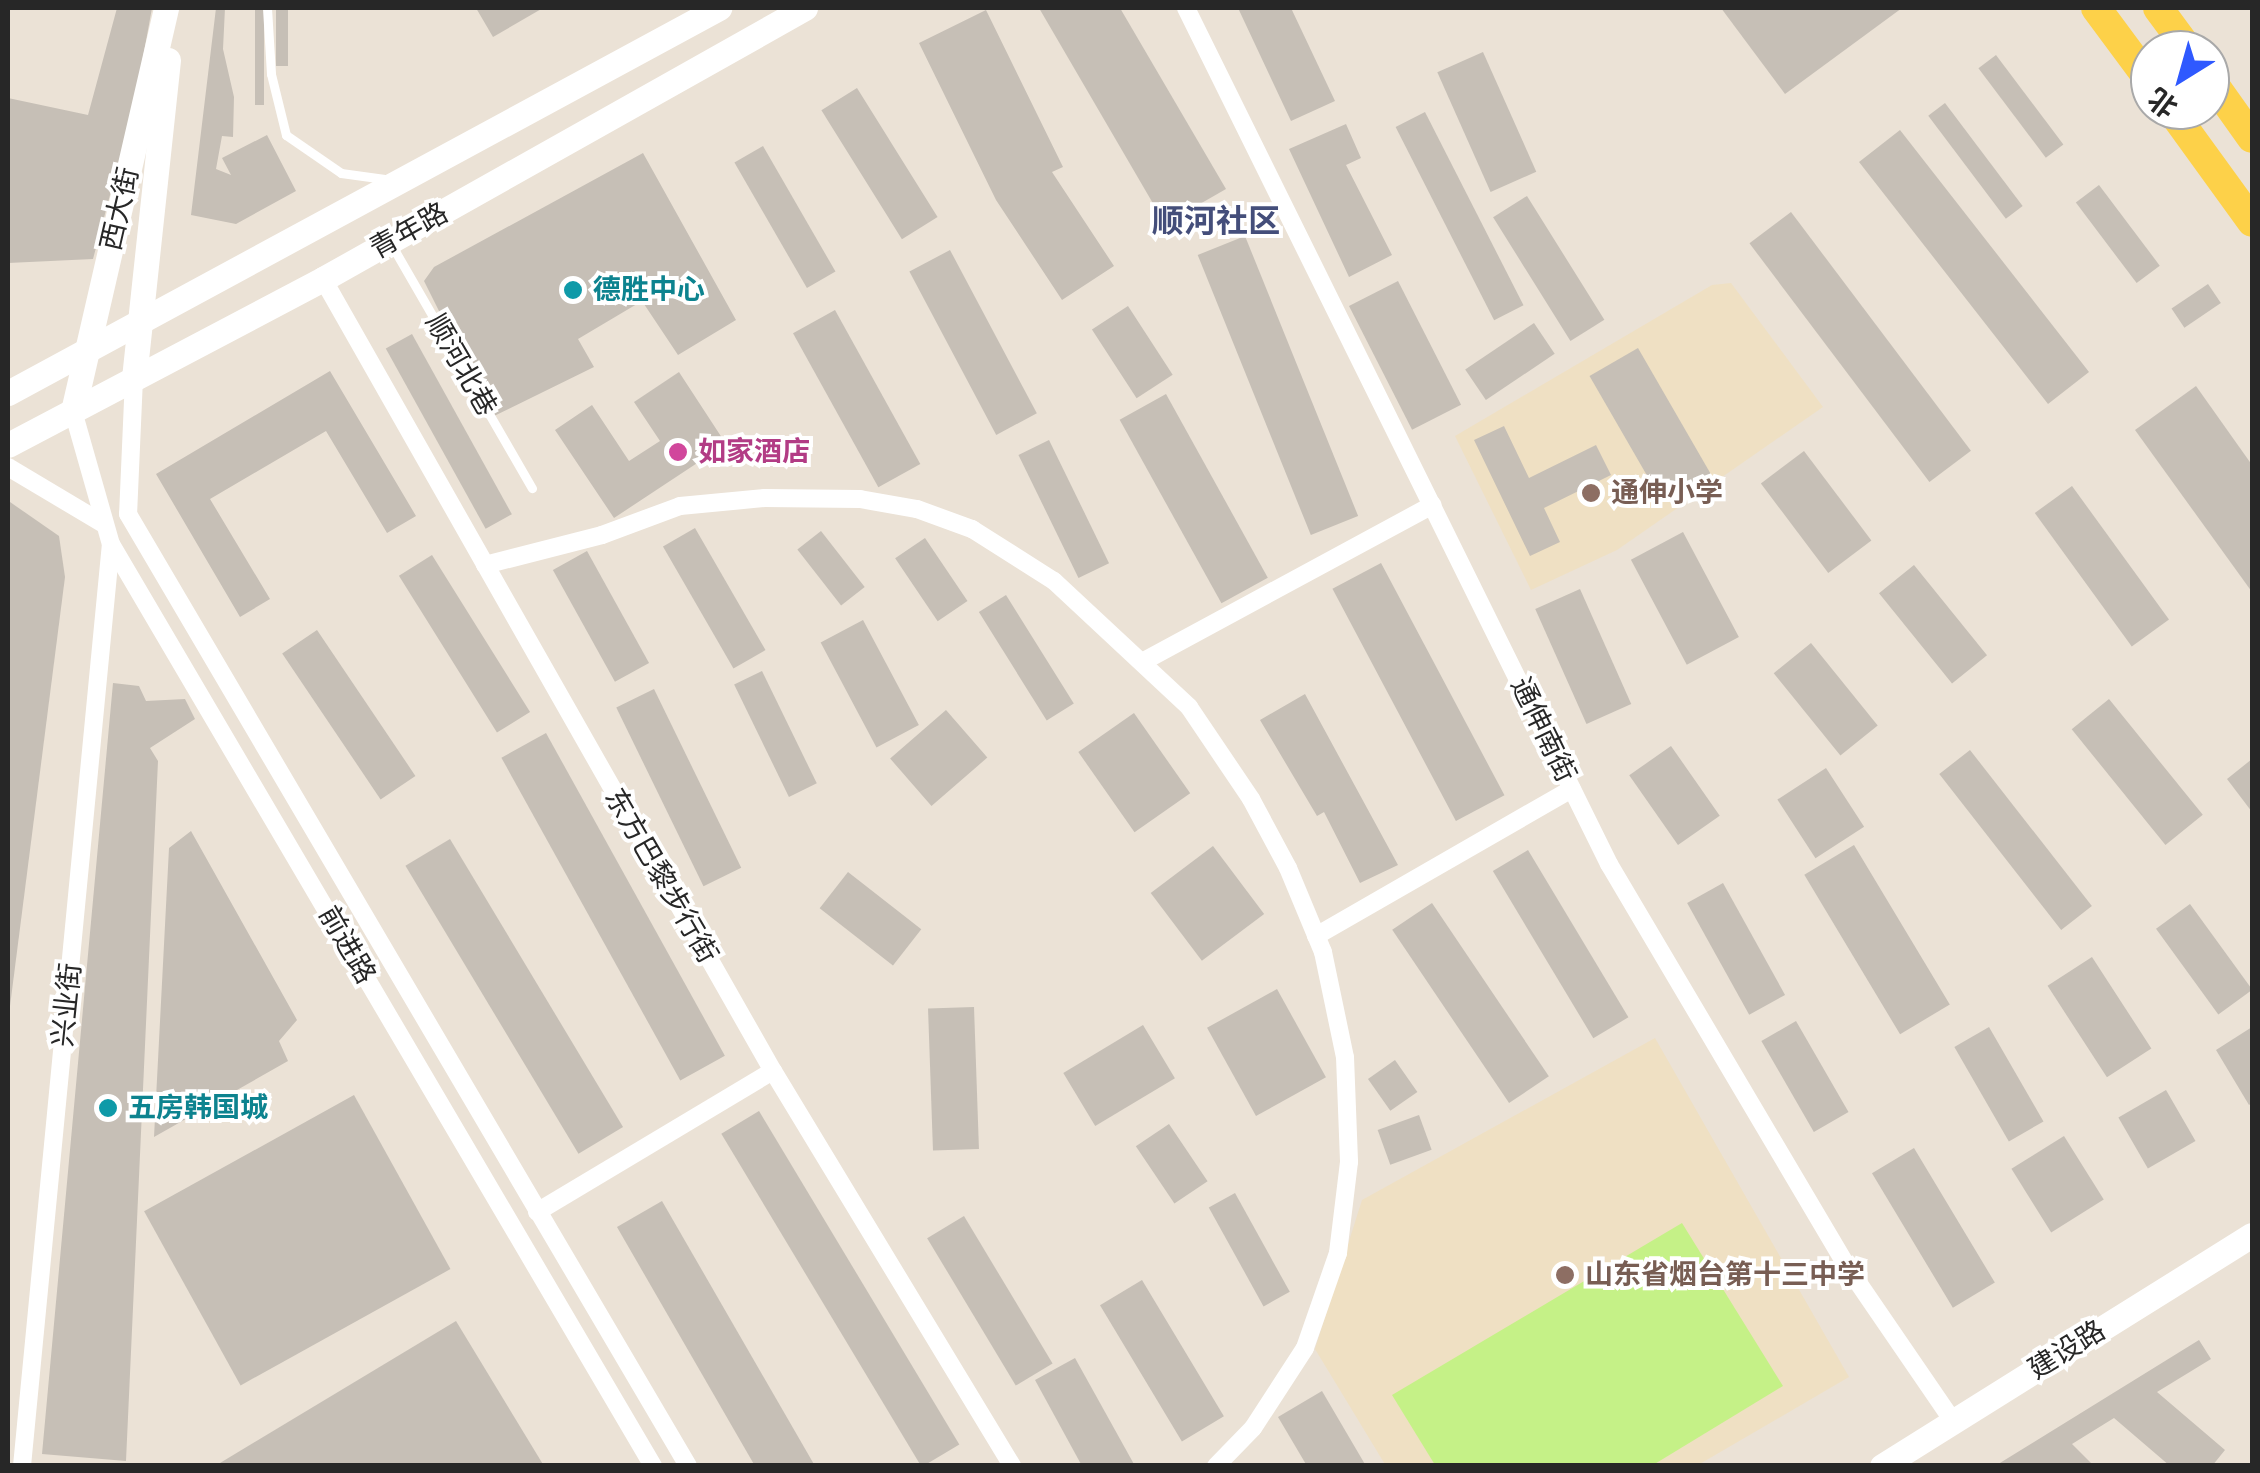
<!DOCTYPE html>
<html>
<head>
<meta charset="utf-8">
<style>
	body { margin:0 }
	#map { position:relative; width:2260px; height:1473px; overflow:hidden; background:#ebe2d6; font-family:Signika,"Noto Sans SC",sans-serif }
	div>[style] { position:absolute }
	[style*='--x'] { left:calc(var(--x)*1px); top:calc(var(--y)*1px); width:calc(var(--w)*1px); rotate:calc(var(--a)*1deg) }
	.education>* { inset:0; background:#efe0c3 }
	.pitch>* { inset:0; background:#c5f187 }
	.building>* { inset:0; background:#c6bfb6; transform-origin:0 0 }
	.lane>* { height:9px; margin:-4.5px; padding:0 4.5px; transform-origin:4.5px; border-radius:4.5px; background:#fff }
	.street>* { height:18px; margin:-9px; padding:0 9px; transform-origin:9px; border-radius:9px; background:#fff }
	.secondary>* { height:25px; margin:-12.5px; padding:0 12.5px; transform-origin:12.5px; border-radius:12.5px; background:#fff }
	.primary>* { height:30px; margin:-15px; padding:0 15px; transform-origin:15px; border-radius:15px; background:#fdd149 }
	.dots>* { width:28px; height:28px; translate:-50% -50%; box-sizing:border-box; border:5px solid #fff; border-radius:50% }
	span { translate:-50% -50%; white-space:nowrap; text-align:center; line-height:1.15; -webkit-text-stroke:8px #fff; paint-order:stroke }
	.street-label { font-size:28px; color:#272727 }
	.culture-label { font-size:28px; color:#0d838f; font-weight:700 }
	.left { translate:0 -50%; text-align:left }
	.hotel-label { font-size:28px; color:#b23c85; font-weight:700 }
	.education-label { font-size:28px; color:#785e54; font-weight:700 }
	.quarter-label { font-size:32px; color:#444e7a; font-weight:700 }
	.frame { position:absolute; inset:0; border:10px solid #272727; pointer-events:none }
	.north { position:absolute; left:2130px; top:30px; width:100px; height:100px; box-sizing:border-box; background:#fff; border:2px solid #a9a9a9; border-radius:50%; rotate:217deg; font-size:28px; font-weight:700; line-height:40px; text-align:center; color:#272727 }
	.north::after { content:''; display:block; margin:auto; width:35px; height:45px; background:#2f59ff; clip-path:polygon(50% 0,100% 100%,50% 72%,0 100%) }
</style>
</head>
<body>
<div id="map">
	<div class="education">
		<div style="clip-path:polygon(1731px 283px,1823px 407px,1617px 550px,1531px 590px,1455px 436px,1712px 285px)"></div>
		<div style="clip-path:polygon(1655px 1038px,1849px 1377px,1698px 1465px,1386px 1466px,1315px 1349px,1362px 1200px)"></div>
	</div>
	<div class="pitch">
		<div style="clip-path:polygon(1682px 1223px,1783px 1386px,1653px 1465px,1435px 1465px,1392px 1395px)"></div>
	</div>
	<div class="building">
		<div style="clip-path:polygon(117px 8px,152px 8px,135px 101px,93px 259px,8px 263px,8px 98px,88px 115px)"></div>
		<div style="clip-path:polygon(216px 8px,225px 8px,223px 49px,234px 97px,233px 137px,222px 136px,216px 169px,231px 175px,222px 158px,267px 135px,296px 191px,236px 224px,191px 215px)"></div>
		<div style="left:255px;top:8px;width:9px;height:97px"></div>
		<div style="left:276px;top:8px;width:12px;height:58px"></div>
		<div style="clip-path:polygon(476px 8px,543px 8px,493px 37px)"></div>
		<div style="clip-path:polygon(1039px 8px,1120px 8px,1226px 189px,1165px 224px)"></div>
		<div style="clip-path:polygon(1238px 8px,1291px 8px,1335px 101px,1291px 121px)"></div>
		<div style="clip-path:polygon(1721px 8px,1902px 8px,1785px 94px)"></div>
		<div style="clip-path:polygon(986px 10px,1063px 167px,1052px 172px,1114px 266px,1062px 300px,996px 200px,919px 43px)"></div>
		<div style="left:1483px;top:52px;width:131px;height:50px;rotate:66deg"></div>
		<div style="left:1996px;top:55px;width:112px;height:22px;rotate:53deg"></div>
		<div style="left:857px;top:88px;width:152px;height:42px;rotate:58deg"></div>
		<div style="left:1945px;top:103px;width:129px;height:21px;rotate:53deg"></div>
		<div style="left:1425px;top:112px;width:217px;height:33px;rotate:63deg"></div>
		<div style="clip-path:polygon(1346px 124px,1361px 158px,1346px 165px,1392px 255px,1349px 277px,1289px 149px)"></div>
		<div style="left:1900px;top:130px;width:307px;height:52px;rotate:52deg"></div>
		<div style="left:763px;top:146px;width:145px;height:33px;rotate:60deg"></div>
		<div style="clip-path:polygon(643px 153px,736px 320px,678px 355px,642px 301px,578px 339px,594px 367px,492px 417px,424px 281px,434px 267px)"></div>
		<div style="left:2099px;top:185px;width:101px;height:29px;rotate:53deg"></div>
		<div style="left:1527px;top:196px;width:146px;height:40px;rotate:58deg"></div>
		<div style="left:1791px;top:212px;width:299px;height:52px;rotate:53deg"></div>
		<div style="left:1245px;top:236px;width:302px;height:51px;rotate:68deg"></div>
		<div style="left:950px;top:250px;width:185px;height:46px;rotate:62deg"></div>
		<div style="left:1398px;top:281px;width:139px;height:55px;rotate:63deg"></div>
		<div style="left:2208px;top:284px;width:23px;height:44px;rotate:56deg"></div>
		<div style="left:1128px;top:306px;width:82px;height:43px;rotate:57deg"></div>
		<div style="left:835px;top:310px;width:176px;height:48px;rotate:61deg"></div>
		<div style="left:1534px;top:323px;width:37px;height:83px;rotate:56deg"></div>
		<div style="left:412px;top:334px;width:206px;height:30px;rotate:61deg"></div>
		<div style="left:1638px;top:348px;width:145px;height:56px;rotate:60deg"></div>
		<div style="clip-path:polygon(330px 371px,416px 516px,387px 533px,326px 431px,210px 499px,270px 599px,240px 617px,156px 474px)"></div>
		<div style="clip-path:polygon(679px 372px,726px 444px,614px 518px,555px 430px,592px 405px,629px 461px,660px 441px,634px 402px)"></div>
		<div style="clip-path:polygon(2196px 386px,2252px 465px,2252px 592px,2135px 430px)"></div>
		<div style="left:1166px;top:394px;width:210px;height:53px;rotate:61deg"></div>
		<div style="clip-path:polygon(1504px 426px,1529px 478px,1596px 445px,1611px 475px,1544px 508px,1560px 542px,1530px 556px,1474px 440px)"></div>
		<div style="left:1049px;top:440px;width:137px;height:34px;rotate:64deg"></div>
		<div style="left:1804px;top:451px;width:112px;height:54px;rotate:53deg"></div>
		<div style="left:2072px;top:486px;width:165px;height:46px;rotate:54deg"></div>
		<div style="clip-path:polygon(10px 502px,59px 536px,65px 577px,10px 1006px)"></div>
		<div style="left:695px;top:528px;width:141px;height:37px;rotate:60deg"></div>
		<div style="left:821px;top:531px;width:71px;height:30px;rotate:52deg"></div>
		<div style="left:1683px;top:532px;width:119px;height:59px;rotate:62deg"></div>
		<div style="left:925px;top:538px;width:76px;height:36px;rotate:56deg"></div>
		<div style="left:587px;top:551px;width:128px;height:39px;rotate:61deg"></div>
		<div style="left:432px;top:555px;width:185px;height:39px;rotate:58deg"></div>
		<div style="left:1381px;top:563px;width:263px;height:55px;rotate:62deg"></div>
		<div style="left:1914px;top:565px;width:116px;height:45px;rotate:51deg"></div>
		<div style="left:1580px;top:589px;width:126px;height:49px;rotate:66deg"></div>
		<div style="left:1006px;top:595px;width:128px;height:32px;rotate:58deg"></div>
		<div style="left:863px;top:620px;width:119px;height:48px;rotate:62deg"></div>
		<div style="left:317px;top:630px;width:176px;height:42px;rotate:56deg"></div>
		<div style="left:1811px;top:643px;width:106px;height:48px;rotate:51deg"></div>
		<div style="left:762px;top:671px;width:125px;height:31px;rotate:64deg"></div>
		<div style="clip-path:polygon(113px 683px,139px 686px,146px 701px,185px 699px,195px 719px,150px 748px,158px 761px,126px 1461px,42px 1454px)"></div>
		<div style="left:654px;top:689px;width:199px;height:42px;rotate:64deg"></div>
		<div style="clip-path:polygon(1305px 694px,1398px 865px,1360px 883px,1324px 812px,1317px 816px,1260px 720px)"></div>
		<div style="left:2109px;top:699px;width:149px;height:48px;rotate:51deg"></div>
		<div style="left:946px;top:710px;width:63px;height:74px;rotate:49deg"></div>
		<div style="left:1134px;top:713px;width:98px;height:68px;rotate:55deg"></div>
		<div style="left:546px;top:733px;width:369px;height:51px;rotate:61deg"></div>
		<div style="left:1671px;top:746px;width:85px;height:51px;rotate:55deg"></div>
		<div style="left:1970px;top:750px;width:198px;height:39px;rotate:52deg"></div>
		<div style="clip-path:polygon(2252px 759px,2252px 812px,2227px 779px)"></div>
		<div style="left:1826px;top:768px;width:70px;height:58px;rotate:57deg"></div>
		<div style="clip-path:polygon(191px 831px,297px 1020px,279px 1041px,288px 1061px,154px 1137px,169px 848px)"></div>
		<div style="left:450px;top:839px;width:336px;height:52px;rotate:59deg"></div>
		<div style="left:1854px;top:845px;width:186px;height:58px;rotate:59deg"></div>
		<div style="left:1213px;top:846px;width:85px;height:78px;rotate:53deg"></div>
		<div style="left:1528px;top:850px;width:195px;height:41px;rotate:59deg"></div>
		<div style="left:848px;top:872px;width:93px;height:46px;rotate:38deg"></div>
		<div style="left:1723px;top:883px;width:128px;height:41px;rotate:61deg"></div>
		<div style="left:1432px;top:903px;width:209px;height:48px;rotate:56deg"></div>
		<div style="left:2190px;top:904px;width:106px;height:42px;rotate:54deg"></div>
		<div style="left:2092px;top:957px;width:109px;height:53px;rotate:57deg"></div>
		<div style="left:1277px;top:989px;width:101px;height:80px;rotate:61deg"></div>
		<div style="left:974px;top:1007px;width:142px;height:46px;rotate:88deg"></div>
		<div style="left:1796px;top:1021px;width:105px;height:40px;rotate:60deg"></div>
		<div style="left:1143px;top:1025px;width:62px;height:93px;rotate:59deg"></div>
		<div style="left:1989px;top:1027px;width:109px;height:40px;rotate:60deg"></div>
		<div style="clip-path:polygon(2252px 1027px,2252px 1103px,2249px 1105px,2216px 1050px)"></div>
		<div style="left:1395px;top:1060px;width:39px;height:33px;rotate:55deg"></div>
		<div style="left:2166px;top:1090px;width:59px;height:55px;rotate:60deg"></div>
		<div style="left:354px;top:1095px;width:199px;height:240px;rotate:61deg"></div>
		<div style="left:759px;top:1111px;width:389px;height:44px;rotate:59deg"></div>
		<div style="left:1419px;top:1115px;width:37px;height:44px;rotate:70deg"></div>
		<div style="left:1169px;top:1124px;width:69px;height:40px;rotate:56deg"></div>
		<div style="left:2064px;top:1136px;width:75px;height:62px;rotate:58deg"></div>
		<div style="left:1914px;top:1148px;width:157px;height:49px;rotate:59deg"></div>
		<div style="left:1235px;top:1193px;width:113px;height:30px;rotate:61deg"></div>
		<div style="left:662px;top:1201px;width:308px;height:52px;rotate:60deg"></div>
		<div style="left:964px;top:1216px;width:172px;height:43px;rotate:59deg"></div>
		<div style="left:1142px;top:1280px;width:159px;height:49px;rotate:59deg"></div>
		<div style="clip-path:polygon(456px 1321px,544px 1466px,215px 1466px)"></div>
		<div style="clip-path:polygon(2199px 1340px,2211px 1359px,2157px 1392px,2225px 1450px,2212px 1466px,2170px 1466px,2114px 1418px,2072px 1444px,2094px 1466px,1995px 1466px)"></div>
		<div style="clip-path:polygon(1075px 1358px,1135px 1466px,1082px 1466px,1035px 1380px)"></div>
		<div style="clip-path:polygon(1322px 1391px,1366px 1466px,1307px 1466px,1278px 1417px)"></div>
	</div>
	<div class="lane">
		<div style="--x:267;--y:8;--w:66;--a:86.5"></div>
		<div style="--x:271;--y:74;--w:63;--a:76.2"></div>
		<div style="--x:286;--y:135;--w:67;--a:34.6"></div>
		<div style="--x:341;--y:173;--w:44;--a:7.8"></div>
		<div style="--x:391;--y:244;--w:282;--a:60"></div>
	</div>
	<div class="street">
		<div style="--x:1186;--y:8;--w:955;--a:63.7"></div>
		<div style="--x:1609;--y:864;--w:462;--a:59.4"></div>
		<div style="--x:1844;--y:1262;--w:193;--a:55.6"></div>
		<div style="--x:323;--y:279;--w:911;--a:60.4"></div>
		<div style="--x:773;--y:1071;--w:462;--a:58.8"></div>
		<div style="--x:134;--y:378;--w:136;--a:92.5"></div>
		<div style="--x:128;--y:514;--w:1104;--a:59.53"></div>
		<div style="--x:73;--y:411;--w:138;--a:74.1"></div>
		<div style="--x:111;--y:544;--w:1070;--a:59.55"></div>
		<div style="--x:8;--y:467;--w:109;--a:30.8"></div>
		<div style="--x:485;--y:565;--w:121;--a:-14.4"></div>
		<div style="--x:602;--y:535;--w:83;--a:-20.4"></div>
		<div style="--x:680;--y:506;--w:85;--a:-5.4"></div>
		<div style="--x:765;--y:498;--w:95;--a:0.6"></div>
		<div style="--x:860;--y:499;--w:58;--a:10"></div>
		<div style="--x:917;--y:509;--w:59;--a:20"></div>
		<div style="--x:972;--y:529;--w:97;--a:32.4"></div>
		<div style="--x:1054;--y:581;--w:185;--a:43"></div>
		<div style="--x:1189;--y:707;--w:111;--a:56"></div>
		<div style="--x:1251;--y:799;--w:78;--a:61.8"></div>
		<div style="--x:1288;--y:868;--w:91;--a:67.4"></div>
		<div style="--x:1323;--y:952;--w:107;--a:78.2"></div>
		<div style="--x:1345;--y:1057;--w:105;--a:87.8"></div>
		<div style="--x:1349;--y:1162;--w:92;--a:96.9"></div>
		<div style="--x:1338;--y:1253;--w:101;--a:109.2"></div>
		<div style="--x:1305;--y:1348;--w:95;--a:123"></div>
		<div style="--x:1253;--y:1428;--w:53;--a:134.2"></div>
		<div style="--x:1144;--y:661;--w:328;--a:-28.4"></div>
		<div style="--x:1316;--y:936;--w:295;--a:-29.9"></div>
		<div style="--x:537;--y:1212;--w:275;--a:-30.9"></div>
		<div style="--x:22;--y:1466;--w:926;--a:-84.49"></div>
	</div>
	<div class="secondary">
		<div style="--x:134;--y:378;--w:320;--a:-83.9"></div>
		<div style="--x:8;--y:393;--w:809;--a:-28.44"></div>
		<div style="--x:73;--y:411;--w:414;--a:-77"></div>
		<div style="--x:8;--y:445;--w:356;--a:-27.8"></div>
		<div style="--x:323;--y:279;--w:553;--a:-29.35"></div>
		<div style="--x:1882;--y:1466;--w:436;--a:-32"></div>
	</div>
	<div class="primary">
		<div style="--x:2096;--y:8;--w:91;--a:53.5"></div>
		<div style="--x:2158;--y:8;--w:52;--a:53.6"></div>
		<div style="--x:2210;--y:79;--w:72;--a:54.6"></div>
		<div style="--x:2171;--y:110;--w:138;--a:54.1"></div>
	</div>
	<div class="dots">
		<div style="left:573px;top:290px;background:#0f9aa8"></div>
		<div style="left:678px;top:452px;background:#d1479c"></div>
		<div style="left:1591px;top:493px;background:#8d6e63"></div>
		<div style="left:108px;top:1108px;background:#0f9aa8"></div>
		<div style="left:1565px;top:1275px;background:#8d6e63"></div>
	</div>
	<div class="street-label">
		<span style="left:120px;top:209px;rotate:-77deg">西大街</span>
		<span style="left:409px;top:231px;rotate:-29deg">青年路</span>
		<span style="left:461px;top:365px;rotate:60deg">顺河北巷</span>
		<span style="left:1543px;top:730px;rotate:64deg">通伸南街</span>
		<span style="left:661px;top:876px;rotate:60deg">东方巴黎步行街</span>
		<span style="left:347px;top:945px;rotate:60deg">前进路</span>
		<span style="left:67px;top:1005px;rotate:-84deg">兴业街</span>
		<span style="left:2067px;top:1350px;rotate:-32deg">建设路</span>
	</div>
	<div class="culture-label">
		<span class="left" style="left:593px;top:290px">德胜中心</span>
		<span class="left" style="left:128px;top:1108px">五房韩国城</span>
	</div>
	<div class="hotel-label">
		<span class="left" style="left:698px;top:452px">如家酒店</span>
	</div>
	<div class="education-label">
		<span class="left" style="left:1611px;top:493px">通伸小学</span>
		<span class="left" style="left:1585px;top:1275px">山东省烟台第十三中学</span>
	</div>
	<div class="quarter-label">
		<span style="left:1216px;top:222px">顺河社区</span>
	</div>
	<div class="frame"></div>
	<div class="north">北</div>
</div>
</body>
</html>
